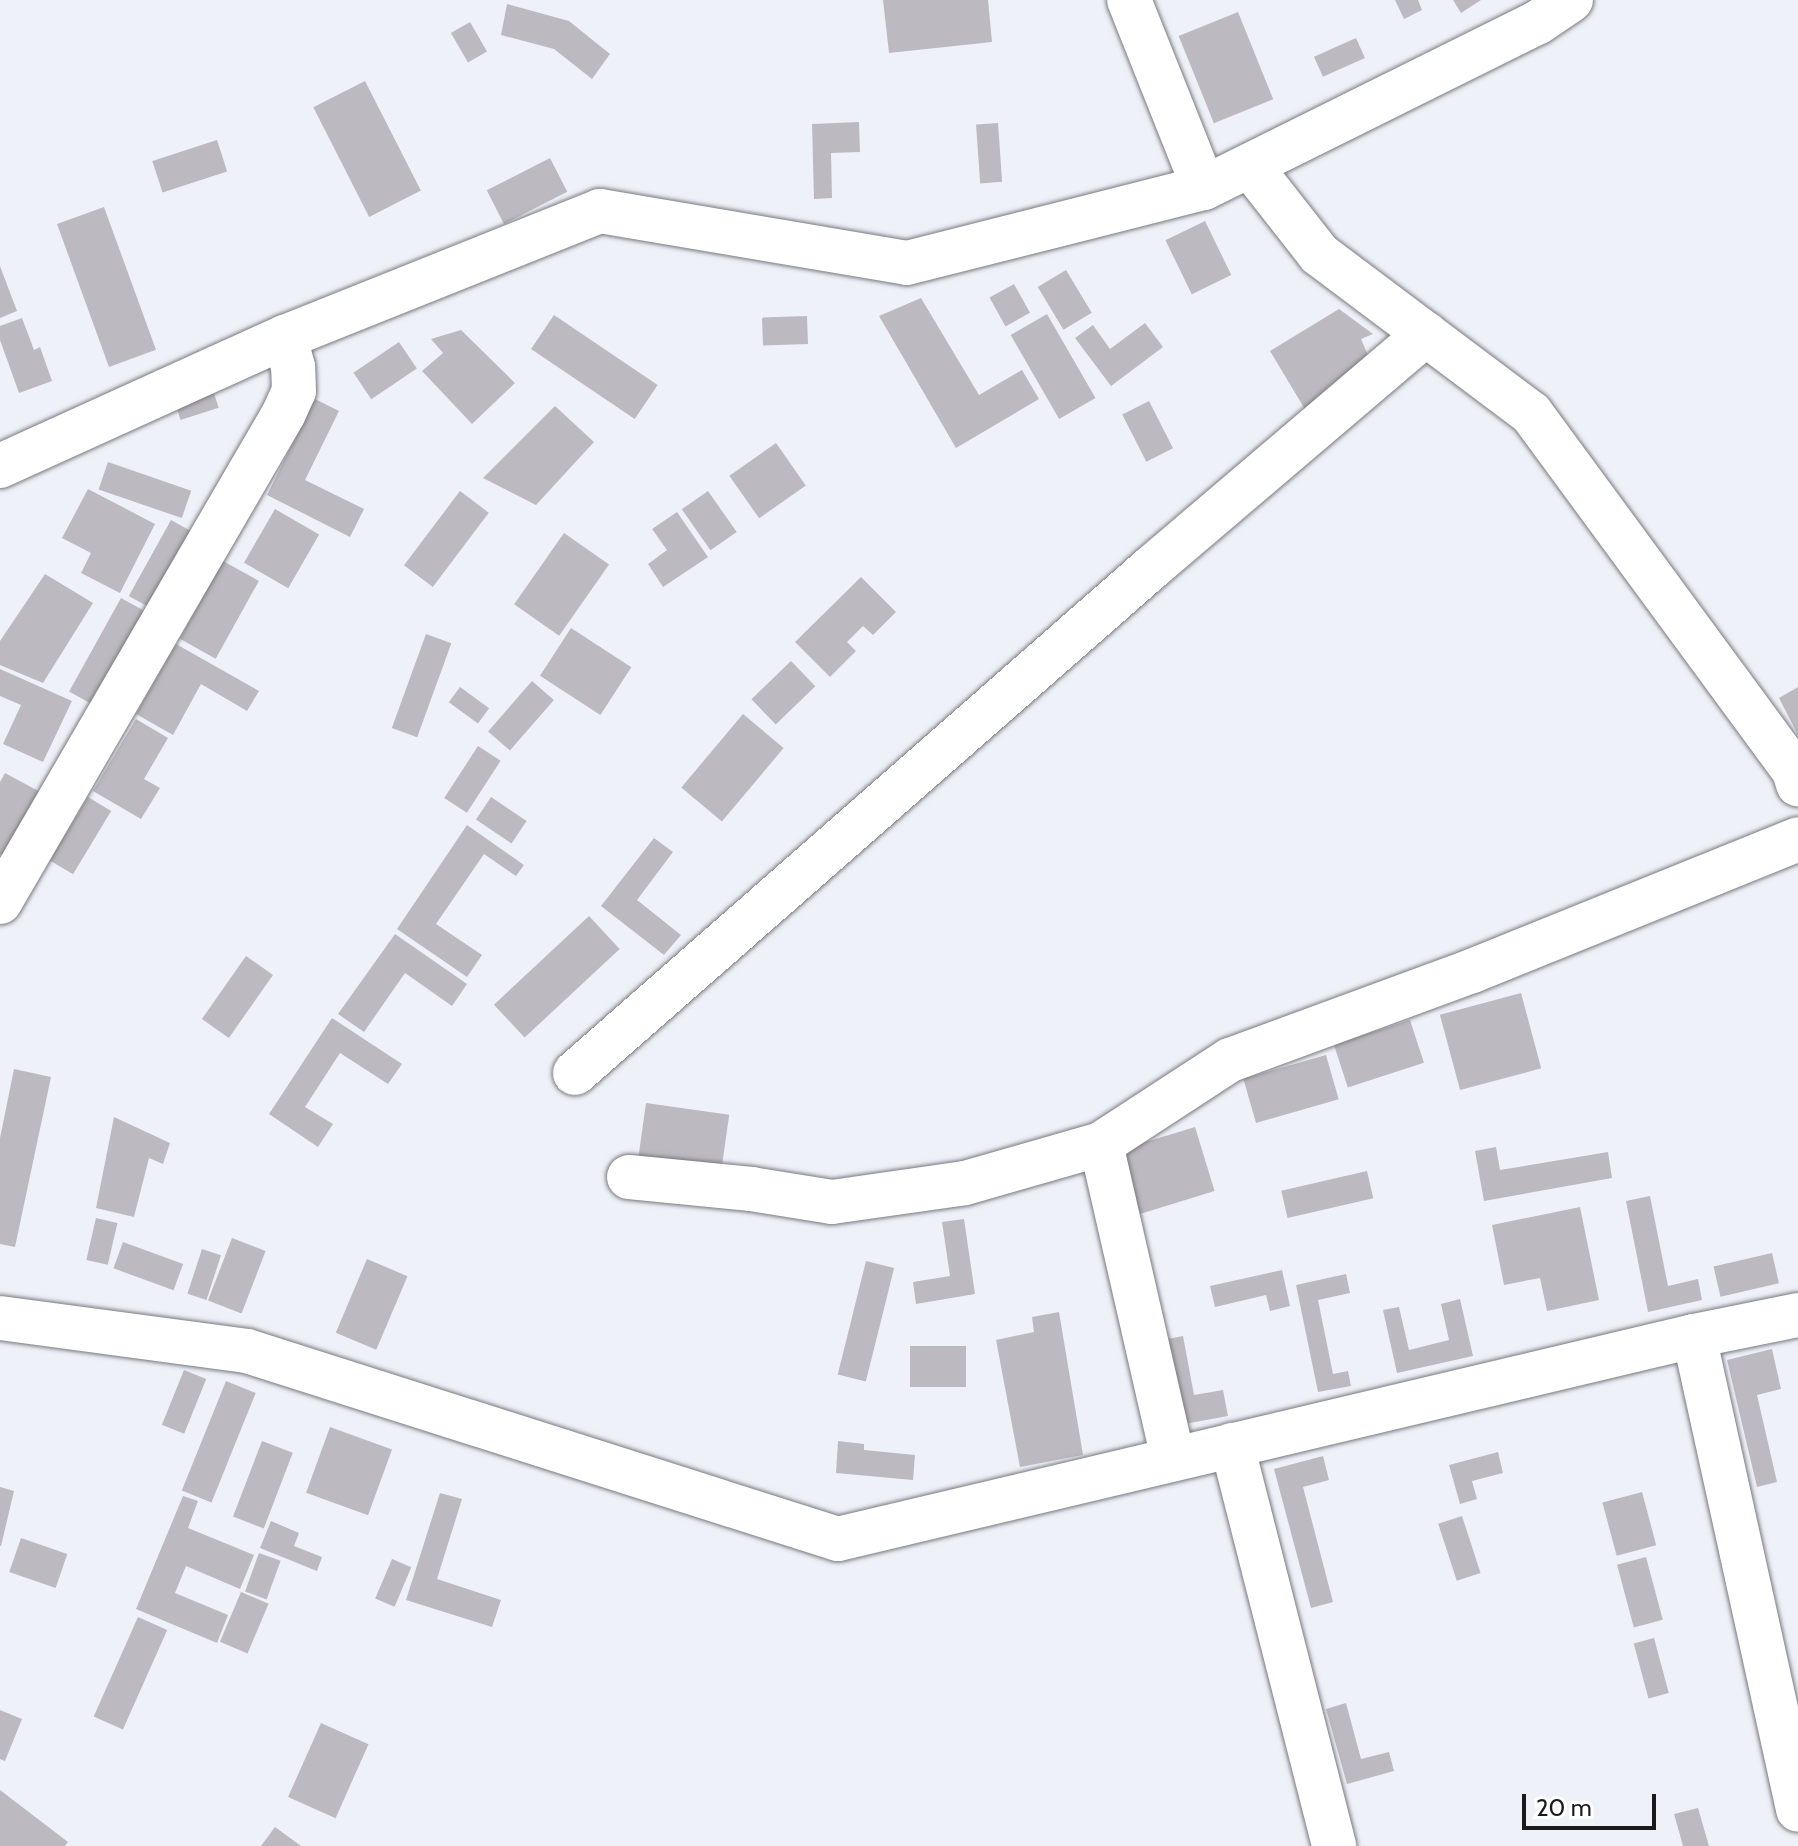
<!DOCTYPE html>
<html>
<head>
<meta charset="utf-8">
<style>
	body { margin:0 }
	#map { position:relative; width:1798px; height:1846px; overflow:hidden; background:#eff1f8; font-family:Cabin,sans-serif }
	div>[style] { position:absolute }
	[style*='--x'] { left:calc(var(--x)*1px); top:calc(var(--y)*1px); width:calc(var(--w)*1px); rotate:calc(var(--a)*1deg) }
	.building>* { inset:0; background:#bcbac0; transform-origin:0 0 }
	.roads { filter:drop-shadow(0 0 2px #77797f) drop-shadow(0 0 2px #77797f) }
	.minor>* { height:44px; margin:-22px; padding:0 22px; transform-origin:22px; border-radius:22px; background:#fff }
	span { translate:-50% -50%; white-space:nowrap; text-align:center; line-height:1.15; -webkit-text-stroke:8px #fff; paint-order:stroke }
	.scale { position:absolute; left:1522px; top:1794px; width:134px; height:36px; box-sizing:border-box; border:4px solid #191a1c; border-top:0; padding-left:10px; font-size:24px; line-height:28px; white-space:nowrap; color:#191a1c; -webkit-text-stroke:6px #fff; paint-order:stroke }
</style>
</head>
<body>
<div id="map">
	<div class="building">
		<div style="clip-path:polygon(883px 0,988px 0,992px 42px,889px 53px)"></div>
		<div style="clip-path:polygon(1395px 0,1418px 0,1422px 10px,1404px 19px)"></div>
		<div style="clip-path:polygon(1453px 0,1481px 0,1461px 13px)"></div>
		<div style="clip-path:polygon(507px 4px,569px 21px,610px 54px,592px 79px,554px 49px,501px 35px)"></div>
		<div style="left:1238px;top:12px;width:94px;height:64px;rotate:68deg"></div>
		<div style="left:470px;top:22px;width:34px;height:22px;rotate:60deg"></div>
		<div style="left:1356px;top:38px;width:22px;height:46px;rotate:66deg"></div>
		<div style="left:365px;top:81px;width:123px;height:58px;rotate:63deg"></div>
		<div style="clip-path:polygon(859px 122px,860px 152px,831px 153px,832px 198px,814px 199px,812px 124px)"></div>
		<div style="left:998px;top:123px;width:59px;height:22px;rotate:86deg"></div>
		<div style="left:217px;top:140px;width:33px;height:68px;rotate:72deg"></div>
		<div style="left:550px;top:158px;width:38px;height:71px;rotate:63deg"></div>
		<div style="left:104px;top:207px;width:152px;height:50px;rotate:70deg"></div>
		<div style="left:1205px;top:221px;width:60px;height:44px;rotate:64deg"></div>
		<div style="clip-path:polygon(0 266px,17px 311px,0 318px)"></div>
		<div style="left:1066px;top:270px;width:50px;height:33px;rotate:59deg"></div>
		<div style="left:1014px;top:284px;width:33px;height:28px;rotate:61deg"></div>
		<div style="clip-path:polygon(921px 298px,979px 395px,1022px 370px,1039px 399px,956px 448px,879px 316px)"></div>
		<div style="clip-path:polygon(1339px 309px,1373px 334px,1361px 339px,1374px 369px,1306px 411px,1270px 351px)"></div>
		<div style="left:1047px;top:314px;width:97px;height:42px;rotate:60deg"></div>
		<div style="left:554px;top:315px;width:125px;height:41px;rotate:34deg"></div>
		<div style="left:807px;top:316px;width:28px;height:45px;rotate:88deg"></div>
		<div style="clip-path:polygon(22px 318px,34px 350px,40px 347px,52px 381px,19px 393px,0 340px,0 326px)"></div>
		<div style="clip-path:polygon(1145px 323px,1163px 347px,1111px 386px,1075px 338px,1093px 325px,1110px 349px)"></div>
		<div style="clip-path:polygon(461px 330px,515px 383px,472px 424px,422px 371px,443px 353px,431px 339px)"></div>
		<div style="left:399px;top:342px;width:32px;height:55px;rotate:56deg"></div>
		<div style="left:210px;top:381px;width:28px;height:40px;rotate:72deg"></div>
		<div style="clip-path:polygon(315px 399px,339px 411px,305px 480px,364px 509px,350px 537px,267px 495px)"></div>
		<div style="left:1149px;top:401px;width:53px;height:30px;rotate:63deg"></div>
		<div style="clip-path:polygon(555px 406px,594px 442px,536px 505px,483px 478px)"></div>
		<div style="left:776px;top:443px;width:52px;height:57px;rotate:55deg"></div>
		<div style="left:108px;top:462px;width:88px;height:29px;rotate:19deg"></div>
		<div style="clip-path:polygon(88px 489px,155px 524px,120px 593px,81px 573px,91px 553px,62px 538px)"></div>
		<div style="left:460px;top:491px;width:36px;height:93px;rotate:37deg"></div>
		<div style="left:708px;top:491px;width:50px;height:32px;rotate:55deg"></div>
		<div style="left:275px;top:509px;width:51px;height:62px;rotate:30deg"></div>
		<div style="clip-path:polygon(677px 512px,708px 557px,663px 587px,648px 564px,667px 550px,652px 529px)"></div>
		<div style="left:171px;top:520px;width:33px;height:87px;rotate:29deg"></div>
		<div style="left:564px;top:533px;width:55px;height:87px;rotate:35deg"></div>
		<div style="left:223px;top:561px;width:41px;height:89px;rotate:29deg"></div>
		<div style="clip-path:polygon(45px 574px,93px 603px,43px 683px,0 665px,0 641px)"></div>
		<div style="clip-path:polygon(861px 577px,896px 612px,873px 635px,863px 626px,847px 642px,856px 651px,830px 677px,795px 642px)"></div>
		<div style="left:121px;top:598px;width:45px;height:107px;rotate:29deg"></div>
		<div style="left:571px;top:628px;width:72px;height:57px;rotate:33deg"></div>
		<div style="left:426px;top:634px;width:27px;height:100px;rotate:20deg"></div>
		<div style="clip-path:polygon(176px 644px,259px 691px,247px 711px,201px 684px,173px 735px,136px 714px)"></div>
		<div style="left:791px;top:661px;width:35px;height:55px;rotate:46deg"></div>
		<div style="clip-path:polygon(0 669px,72px 701px,43px 762px,3px 744px,21px 705px,0 696px)"></div>
		<div style="left:532px;top:681px;width:29px;height:67px;rotate:41deg"></div>
		<div style="left:460px;top:687px;width:36px;height:19px;rotate:36deg"></div>
		<div style="clip-path:polygon(1798px 687px,1798px 735px,1779px 698px)"></div>
		<div style="left:743px;top:714px;width:53px;height:96px;rotate:40deg"></div>
		<div style="clip-path:polygon(136px 719px,168px 738px,144px 779px,160px 788px,141px 819px,93px 791px)"></div>
		<div style="left:478px;top:746px;width:27px;height:62px;rotate:33deg"></div>
		<div style="clip-path:polygon(5px 773px,55px 800px,18px 864px,0 854px,0 782px)"></div>
		<div style="left:88px;top:797px;width:27px;height:74px;rotate:31deg"></div>
		<div style="left:491px;top:797px;width:43px;height:27px;rotate:34deg"></div>
		<div style="clip-path:polygon(467px 825px,524px 865px,516px 876px,484px 854px,436px 924px,482px 955px,467px 977px,397px 929px)"></div>
		<div style="clip-path:polygon(654px 838px,673px 852px,637px 900px,681px 935px,664px 955px,601px 906px)"></div>
		<div style="left:589px;top:916px;width:45px;height:130px;rotate:47deg"></div>
		<div style="clip-path:polygon(395px 934px,467px 984px,452px 1006px,405px 973px,364px 1032px,338px 1014px)"></div>
		<div style="left:246px;top:956px;width:33px;height:77px;rotate:35deg"></div>
		<div style="left:1521px;top:993px;width:78px;height:84px;rotate:75deg"></div>
		<div style="clip-path:polygon(332px 1018px,402px 1064px,388px 1084px,340px 1053px,305px 1107px,333px 1124px,318px 1147px,269px 1114px)"></div>
		<div style="left:1410px;top:1020px;width:45px;height:80px;rotate:72deg"></div>
		<div style="left:1326px;top:1055px;width:46px;height:86px;rotate:74deg"></div>
		<div style="clip-path:polygon(14px 1069px,51px 1077px,15px 1247px,0 1244px,0 1138px)"></div>
		<div style="left:646px;top:1103px;width:84px;height:60px;rotate:8deg"></div>
		<div style="clip-path:polygon(114px 1117px,170px 1143px,163px 1164px,149px 1158px,134px 1217px,96px 1208px)"></div>
		<div style="left:1195px;top:1127px;width:67px;height:78px;rotate:73deg"></div>
		<div style="clip-path:polygon(1496px 1147px,1500px 1170px,1608px 1152px,1612px 1178px,1484px 1201px,1475px 1151px)"></div>
		<div style="left:1367px;top:1171px;width:28px;height:88px;rotate:77deg"></div>
		<div style="clip-path:polygon(1650px 1196px,1668px 1286px,1698px 1279px,1702px 1300px,1648px 1312px,1626px 1201px)"></div>
		<div style="clip-path:polygon(1580px 1207px,1599px 1300px,1547px 1311px,1540px 1278px,1504px 1285px,1492px 1225px)"></div>
		<div style="left:96px;top:1218px;width:22px;height:43px;rotate:13deg"></div>
		<div style="clip-path:polygon(964px 1219px,975px 1294px,916px 1304px,913px 1282px,950px 1276px,942px 1222px)"></div>
		<div style="left:232px;top:1238px;width:36px;height:67px;rotate:21deg"></div>
		<div style="left:123px;top:1242px;width:64px;height:28px;rotate:20deg"></div>
		<div style="left:202px;top:1249px;width:20px;height:47px;rotate:18deg"></div>
		<div style="left:1772px;top:1253px;width:31px;height:60px;rotate:77deg"></div>
		<div style="left:367px;top:1259px;width:44px;height:80px;rotate:23deg"></div>
		<div style="left:866px;top:1261px;width:29px;height:117px;rotate:14deg"></div>
		<div style="clip-path:polygon(1282px 1270px,1290px 1306px,1270px 1311px,1266px 1295px,1215px 1307px,1210px 1286px)"></div>
		<div style="clip-path:polygon(1346px 1274px,1350px 1293px,1318px 1300px,1333px 1374px,1348px 1371px,1351px 1386px,1318px 1392px,1296px 1285px)"></div>
		<div style="clip-path:polygon(1460px 1299px,1473px 1356px,1397px 1373px,1383px 1310px,1399px 1307px,1409px 1350px,1449px 1340px,1441px 1304px)"></div>
		<div style="clip-path:polygon(1059px 1312px,1083px 1455px,1020px 1467px,996px 1340px,1034px 1332px,1032px 1317px)"></div>
		<div style="clip-path:polygon(1183px 1336px,1194px 1395px,1223px 1390px,1228px 1416px,1179px 1425px,1163px 1340px)"></div>
		<div style="left:966px;top:1346px;width:41px;height:56px;rotate:90deg"></div>
		<div style="clip-path:polygon(1772px 1349px,1781px 1389px,1757px 1395px,1777px 1482px,1757px 1487px,1727px 1360px)"></div>
		<div style="left:184px;top:1370px;width:24px;height:59px;rotate:22deg"></div>
		<div style="left:226px;top:1381px;width:32px;height:118px;rotate:22deg"></div>
		<div style="left:330px;top:1427px;width:66px;height:70px;rotate:20deg"></div>
		<div style="left:262px;top:1441px;width:33px;height:81px;rotate:21deg"></div>
		<div style="clip-path:polygon(838px 1441px,864px 1444px,864px 1450px,915px 1455px,913px 1480px,836px 1473px)"></div>
		<div style="clip-path:polygon(1498px 1452px,1503px 1473px,1472px 1481px,1477px 1499px,1460px 1504px,1449px 1465px)"></div>
		<div style="clip-path:polygon(1323px 1456px,1329px 1480px,1303px 1487px,1333px 1602px,1311px 1608px,1274px 1469px)"></div>
		<div style="clip-path:polygon(0 1487px,14px 1491px,1px 1546px,0 1546px)"></div>
		<div style="left:1642px;top:1492px;width:55px;height:41px;rotate:75deg"></div>
		<div style="clip-path:polygon(440px 1493px,462px 1499px,437px 1579px,501px 1600px,492px 1627px,406px 1600px)"></div>
		<div style="clip-path:polygon(183px 1496px,198px 1501px,188px 1528px,254px 1555px,240px 1589px,186px 1566px,175px 1593px,228px 1615px,217px 1643px,136px 1609px)"></div>
		<div style="left:1462px;top:1516px;width:60px;height:25px;rotate:72deg"></div>
		<div style="clip-path:polygon(271px 1521px,299px 1533px,294px 1546px,322px 1557px,317px 1571px,260px 1548px)"></div>
		<div style="left:21px;top:1538px;width:49px;height:36px;rotate:19deg"></div>
		<div style="left:259px;top:1553px;width:23px;height:41px;rotate:20deg"></div>
		<div style="left:1646px;top:1557px;width:65px;height:30px;rotate:75deg"></div>
		<div style="left:392px;top:1559px;width:21px;height:43px;rotate:23deg"></div>
		<div style="left:241px;top:1592px;width:30px;height:54px;rotate:23deg"></div>
		<div style="left:138px;top:1617px;width:32px;height:109px;rotate:24deg"></div>
		<div style="left:1654px;top:1638px;width:57px;height:21px;rotate:75deg"></div>
		<div style="clip-path:polygon(1346px 1703px,1361px 1759px,1389px 1752px,1394px 1771px,1347px 1784px,1326px 1709px)"></div>
		<div style="clip-path:polygon(0 1710px,22px 1719px,5px 1761px,0 1759px)"></div>
		<div style="left:321px;top:1723px;width:52px;height:81px;rotate:24deg"></div>
		<div style="clip-path:polygon(0 1790px,68px 1842px,65px 1846px,0 1846px)"></div>
		<div style="clip-path:polygon(1698px 1808px,1709px 1846px,1683px 1846px,1674px 1814px)"></div>
		<div style="clip-path:polygon(275px 1827px,301px 1846px,261px 1846px)"></div>
	</div>
	<div class="roads">
		<div class="minor">
			<div style="--x:1129;--y:0;--w:202;--a:68.3"></div>
			<div style="--x:1250;--y:166;--w:112;--a:51.9"></div>
			<div style="--x:1319;--y:254;--w:265;--a:36.9"></div>
			<div style="--x:1531;--y:413;--w:444;--a:53.7"></div>
			<div style="--x:1794;--y:771;--w:14;--a:73"></div>
			<div style="--x:0;--y:466;--w:313;--a:-24.4"></div>
			<div style="--x:285;--y:337;--w:339;--a:-21.8"></div>
			<div style="--x:600;--y:211;--w:311;--a:9.6"></div>
			<div style="--x:907;--y:263;--w:306;--a:-14.2"></div>
			<div style="--x:1204;--y:188;--w:372;--a:-26.4"></div>
			<div style="--x:1537;--y:23;--w:41;--a:-34.1"></div>
			<div style="--x:0;--y:902;--w:565;--a:-59.85"></div>
			<div style="--x:284;--y:413;--w:24;--a:-66"></div>
			<div style="--x:294;--y:391;--w:24;--a:-92"></div>
			<div style="--x:293;--y:367;--w:31;--a:-105"></div>
			<div style="--x:575;--y:1073;--w:766;--a:-41.24"></div>
			<div style="--x:1151;--y:568;--w:361;--a:-40.4"></div>
			<div style="--x:1101;--y:1144;--w:323;--a:77.1"></div>
			<div style="--x:629;--y:1177;--w:123;--a:5.6"></div>
			<div style="--x:751;--y:1189;--w:82;--a:9.1"></div>
			<div style="--x:832;--y:1202;--w:134;--a:-8.1"></div>
			<div style="--x:965;--y:1183;--w:141;--a:-16"></div>
			<div style="--x:1101;--y:1144;--w:154;--a:-33.1"></div>
			<div style="--x:1230;--y:1060;--w:258;--a:-20.2"></div>
			<div style="--x:1472;--y:971;--w:352;--a:-22"></div>
			<div style="--x:0;--y:1318;--w:249;--a:7.6"></div>
			<div style="--x:247;--y:1351;--w:620;--a:17.65"></div>
			<div style="--x:838;--y:1539;--w:880;--a:-13.34"></div>
			<div style="--x:1694;--y:1336;--w:106;--a:-11.4"></div>
			<div style="--x:1694;--y:1336;--w:485;--a:77.6"></div>
			<div style="--x:1232;--y:1445;--w:414;--a:75.7"></div>
		</div>
	</div>
	<div class="scale">20 m</div>
</div>
</body>
</html>
